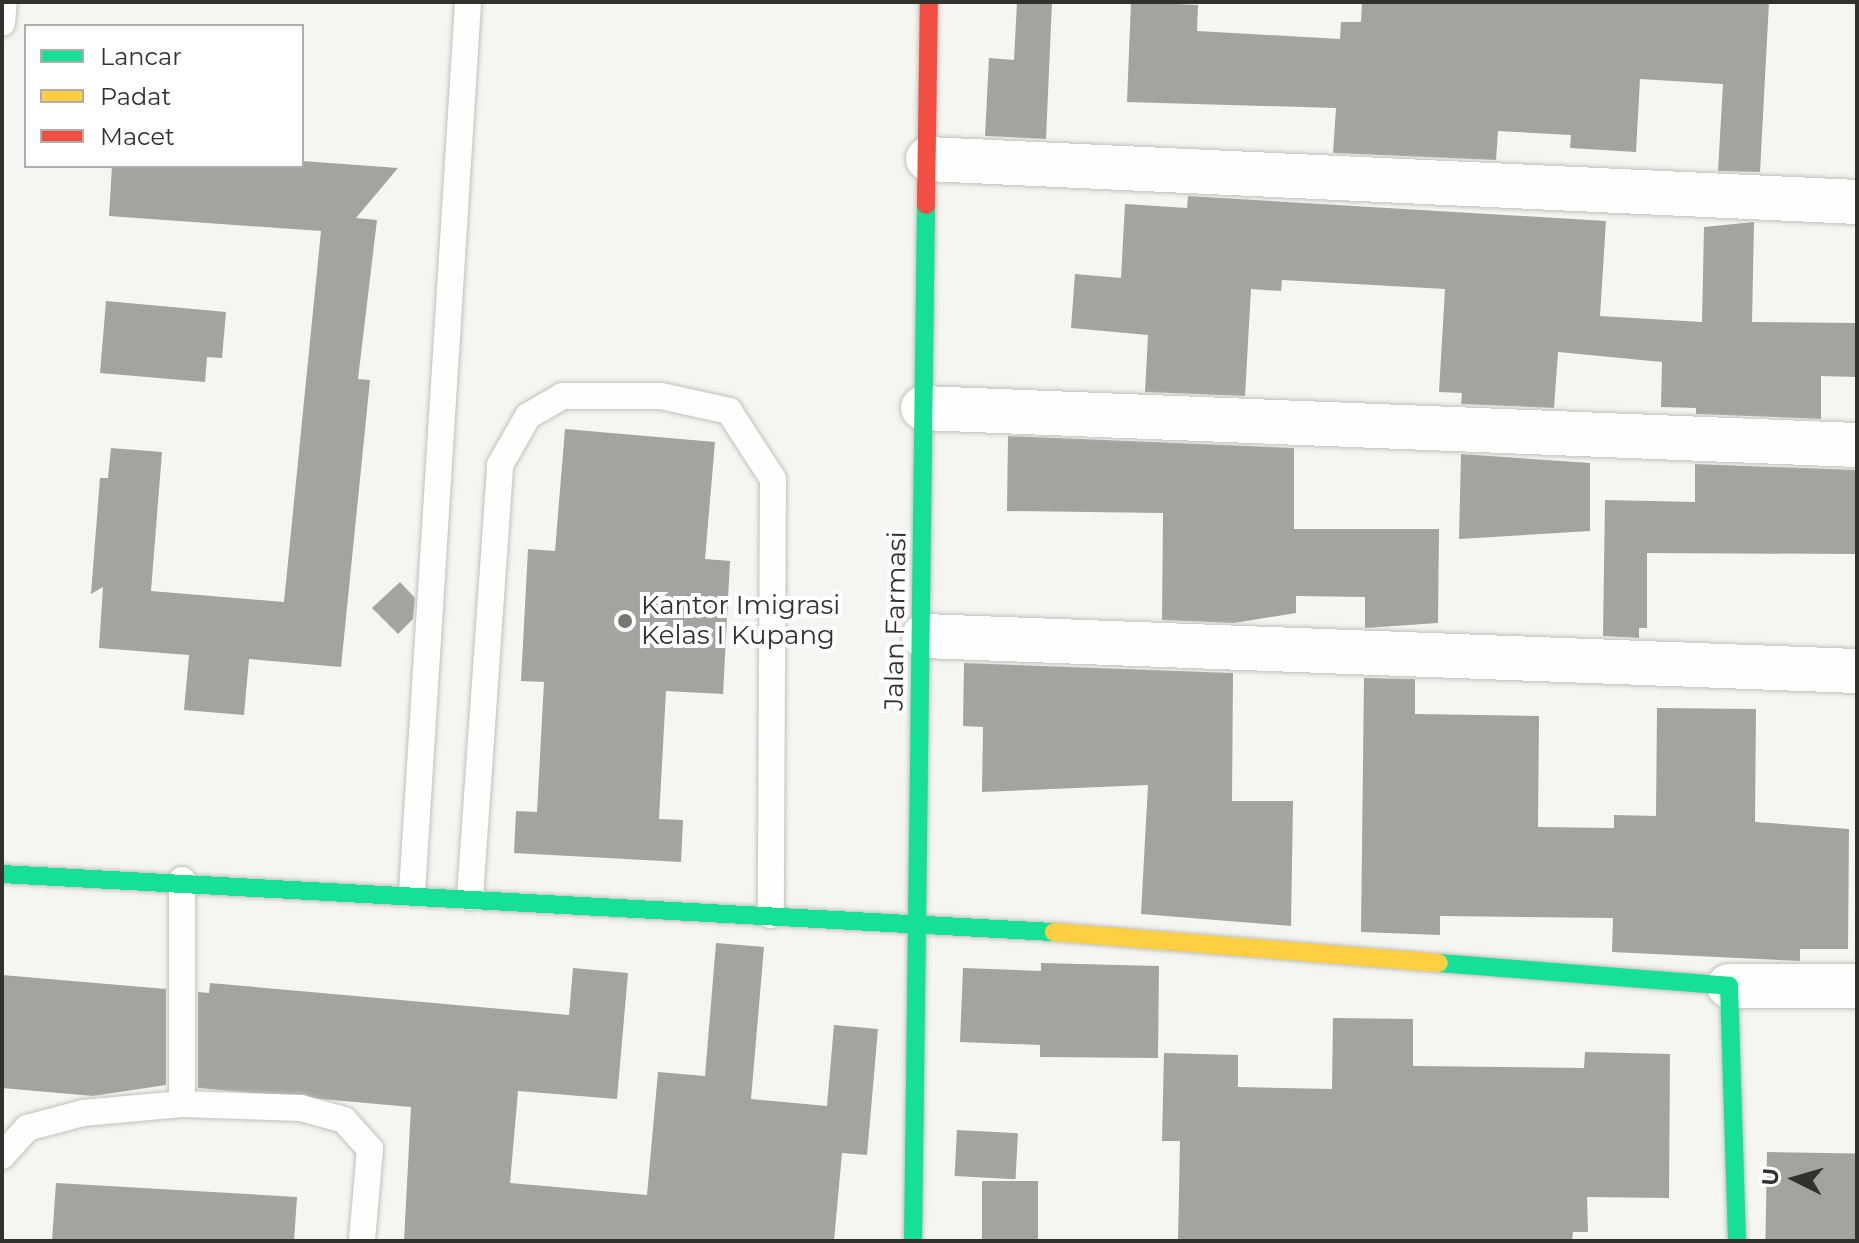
<!DOCTYPE html>
<html>
<head>
<meta charset="utf-8">
<style>
	body { margin:0 }
	#map { position:relative; width:1859px; height:1243px; overflow:hidden; background:#f5f5f1; font-family:Montserrat,sans-serif }
	div>[style] { position:absolute }
	[style*='--x'] { left:calc(var(--x)*1px); top:calc(var(--y)*1px); width:calc(var(--w)*1px); rotate:calc(var(--a)*1deg) }
	.building>* { inset:0; background:#a3a4a0; transform-origin:0 0 }
	.roads { filter:drop-shadow(0 0 2px #c0c0bd) drop-shadow(0 0 2px #c0c0bd) }
	.lane>* { height:26px; margin:-13px; padding:0 13px; transform-origin:13px; border-radius:13px; background:#fefefd }
	.street>* { height:44px; margin:-22px; padding:0 22px; transform-origin:22px; border-radius:22px; background:#fefefd }
	.fast>* { height:18px; margin:-9px; padding:0 9px; transform-origin:9px; border-radius:9px; background:#16e098 }
	.slow>* { height:18px; margin:-9px; padding:0 9px; transform-origin:9px; border-radius:9px; background:#ffcf43 }
	.jam>* { height:18px; margin:-9px; padding:0 9px; transform-origin:9px; border-radius:9px; background:#f24e42 }
	.dots>* { width:22px; height:22px; translate:-50% -50%; box-sizing:border-box; border:4px solid #fff; border-radius:50% }
	span { translate:-50% -50%; white-space:nowrap; text-align:center; line-height:1.15; -webkit-text-stroke:8px #fff; paint-order:stroke }
	.poi-label { font-size:26px; color:#31312e }
	.left { translate:0 -50%; text-align:left }
	.street-label { font-size:26px; color:#31312e }
	.frame { position:absolute; inset:0; border:4px solid #31312e; pointer-events:none }
	.legend { position:absolute; left:24px; top:24px; width:280px; height:144px; box-sizing:border-box; background:#fff; border:2px solid #adadab; margin:0; padding:10px 14px; list-style:none; font-size:24px; color:#31312e }
	.legend li { display:flex; align-items:center; gap:16px; height:40px }
	.legend b { width:40px; border:2px solid #adadab }
	.north { position:absolute; left:1755px; top:1139px; width:80px; height:80px; -webkit-text-stroke:6px #fff; paint-order:stroke; rotate:275deg; font-size:22px; font-weight:700; line-height:32px; text-align:center; color:#31312e }
	.north::after { content:''; display:block; margin:auto; width:28px; height:36px; background:#31312e; clip-path:polygon(50% 0,100% 100%,50% 72%,0 100%) }
</style>
</head>
<body>
<div id="map">
	<div class="building">
		<div style="clip-path:polygon(1017px 2px,1052px 2px,1046px 139px,985px 136px,989px 58px,1014px 60px)"></div>
		<div style="clip-path:polygon(1131px 2px,1198px 5px,1197px 31px,1340px 39px,1341px 22px,1361px 22px,1362px 2px,1769px 2px,1760px 172px,1718px 171px,1723px 84px,1640px 79px,1636px 152px,1570px 148px,1571px 135px,1498px 131px,1496px 160px,1333px 153px,1336px 108px,1127px 102px)"></div>
		<div style="clip-path:polygon(302px 161px,398px 168px,356px 218px,377px 220px,358px 379px,370px 380px,341px 667px,249px 659px,244px 715px,184px 710px,189px 655px,99px 648px,103px 587px,91px 594px,100px 478px,108px 478px,111px 448px,162px 452px,151px 591px,284px 602px,321px 231px,109px 216px,112px 166px)"></div>
		<div style="clip-path:polygon(1188px 196px,1606px 221px,1600px 316px,1702px 322px,1704px 227px,1754px 222px,1752px 322px,1857px 323px,1857px 377px,1821px 376px,1821px 419px,1696px 414px,1696px 408px,1661px 407px,1662px 362px,1558px 352px,1554px 408px,1461px 404px,1462px 393px,1439px 392px,1445px 289px,1282px 280px,1281px 291px,1251px 289px,1245px 396px,1145px 392px,1148px 335px,1071px 328px,1075px 274px,1121px 278px,1125px 204px,1187px 208px)"></div>
		<div style="clip-path:polygon(106px 301px,226px 312px,222px 358px,207px 357px,205px 382px,100px 373px)"></div>
		<div style="clip-path:polygon(565px 429px,715px 442px,705px 559px,730px 561px,723px 694px,666px 691px,659px 819px,683px 820px,681px 862px,514px 853px,516px 811px,537px 812px,544px 682px,521px 681px,528px 549px,555px 551px)"></div>
		<div style="clip-path:polygon(1008px 436px,1294px 448px,1294px 529px,1439px 529px,1438px 623px,1365px 628px,1365px 597px,1296px 596px,1296px 613px,1234px 623px,1162px 620px,1163px 513px,1007px 511px)"></div>
		<div style="clip-path:polygon(1461px 454px,1590px 463px,1590px 531px,1459px 539px)"></div>
		<div style="clip-path:polygon(1695px 464px,1857px 470px,1857px 554px,1647px 553px,1647px 628px,1639px 628px,1639px 638px,1603px 636px,1605px 500px,1695px 502px)"></div>
		<div style="clip-path:polygon(400px 582px,415px 598px,413px 619px,398px 634px,372px 608px)"></div>
		<div style="clip-path:polygon(964px 663px,1233px 673px,1232px 801px,1293px 801px,1291px 926px,1141px 914px,1148px 785px,982px 792px,983px 727px,963px 726px)"></div>
		<div style="clip-path:polygon(1364px 678px,1415px 679px,1415px 714px,1539px 716px,1538px 827px,1614px 828px,1614px 815px,1656px 816px,1657px 708px,1756px 709px,1755px 822px,1849px 829px,1848px 949px,1800px 949px,1800px 961px,1612px 952px,1613px 918px,1440px 916px,1440px 935px,1361px 932px)"></div>
		<div style="clip-path:polygon(716px 943px,764px 947px,751px 1099px,827px 1106px,834px 1025px,878px 1029px,867px 1155px,842px 1153px,834px 1241px,404px 1241px,411px 1107px,198px 1088px,198px 992px,209px 993px,210px 983px,569px 1015px,573px 968px,628px 973px,617px 1099px,518px 1091px,510px 1183px,647px 1195px,658px 1072px,705px 1076px)"></div>
		<div style="clip-path:polygon(1041px 963px,1159px 966px,1158px 1058px,1040px 1057px,1040px 1045px,960px 1042px,963px 968px,1041px 971px)"></div>
		<div style="clip-path:polygon(2px 975px,166px 989px,166px 1085px,93px 1096px,2px 1088px)"></div>
		<div style="clip-path:polygon(1333px 1018px,1413px 1019px,1413px 1066px,1584px 1068px,1585px 1052px,1670px 1054px,1669px 1198px,1587px 1197px,1588px 1232px,1573px 1232px,1572px 1241px,1178px 1241px,1180px 1141px,1162px 1141px,1164px 1053px,1238px 1055px,1238px 1087px,1332px 1089px)"></div>
		<div style="left:957px;top:1130px;width:61px;height:46px;rotate:3deg"></div>
		<div style="left:1767px;top:1152px;width:90px;height:89px;rotate:1deg"></div>
		<div style="left:982px;top:1181px;width:56px;height:60px"></div>
		<div style="clip-path:polygon(56px 1183px,297px 1197px,294px 1241px,52px 1241px)"></div>
	</div>
	<div class="roads">
		<div class="lane">
			<div style="--x:2;--y:23;--w:21;--a:-85"></div>
			<div style="--x:412;--y:893;--w:893;--a:-86.4"></div>
			<div style="--x:470;--y:897;--w:433;--a:-86"></div>
			<div style="--x:500;--y:465;--w:56;--a:-60.3"></div>
			<div style="--x:528;--y:416;--w:39;--a:-30"></div>
			<div style="--x:562;--y:396;--w:99;--a:0"></div>
			<div style="--x:661;--y:396;--w:70;--a:12.4"></div>
			<div style="--x:729;--y:411;--w:81;--a:57.1"></div>
			<div style="--x:773;--y:479;--w:436;--a:90.3"></div>
			<div style="--x:182;--y:1104;--w:224;--a:-90"></div>
			<div style="--x:2;--y:1156;--w:38;--a:-48"></div>
			<div style="--x:27;--y:1128;--w:58;--a:-15"></div>
			<div style="--x:83;--y:1113;--w:99;--a:-5.2"></div>
			<div style="--x:182;--y:1104;--w:119;--a:1.9"></div>
			<div style="--x:301;--y:1108;--w:45;--a:15.6"></div>
			<div style="--x:344;--y:1120;--w:39;--a:48"></div>
			<div style="--x:370;--y:1149;--w:92;--a:95"></div>
		</div>
		<div class="street">
			<div style="--x:928;--y:159;--w:930;--a:2.65"></div>
			<div style="--x:923;--y:408;--w:935;--a:2.27"></div>
			<div style="--x:924;--y:636;--w:934;--a:2.15"></div>
			<div style="--x:1729;--y:986;--w:128;--a:0"></div>
		</div>
		<div class="fast">
			<div style="--x:2;--y:874;--w:1054;--a:3.16"></div>
			<div style="--x:1439;--y:963;--w:291;--a:4.5"></div>
			<div style="--x:1729;--y:986;--w:255;--a:88.2"></div>
			<div style="--x:913;--y:1241;--w:1036;--a:-89.28"></div>
		</div>
		<div class="slow">
			<div style="--x:1054;--y:932;--w:386;--a:4.6"></div>
		</div>
		<div class="jam">
			<div style="--x:926;--y:205;--w:203;--a:-89.2"></div>
		</div>
	</div>
	<div class="dots">
		<div style="left:625px;top:621px;background:#767672"></div>
	</div>
	<div class="poi-label">
		<span class="left" style="left:641px;top:621px">Kantor Imigrasi<br>Kelas I Kupang</span>
	</div>
	<div class="street-label">
		<span style="left:896px;top:621px;rotate:-89deg">Jalan Farmasi</span>
	</div>
	<div class="frame"></div>
	<ul class="legend">
	<li><b style="height:10px;background:#16e098"></b>Lancar</li>
	<li><b style="height:10px;background:#ffcf43"></b>Padat</li>
	<li><b style="height:10px;background:#f24e42"></b>Macet</li>
	</ul>
	<div class="north">U</div>
</div>
</body>
</html>
